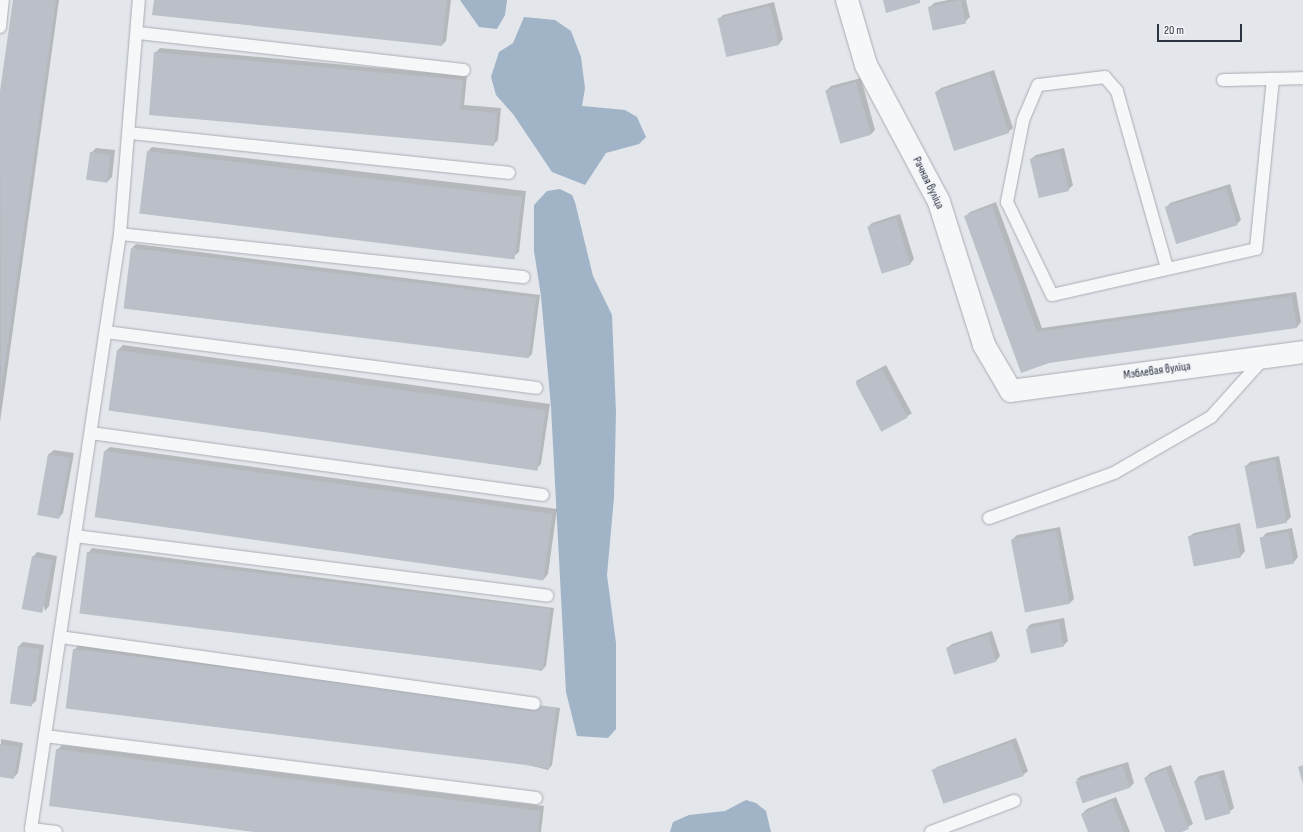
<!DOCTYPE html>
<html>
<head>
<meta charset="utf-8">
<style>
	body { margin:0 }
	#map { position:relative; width:1303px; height:832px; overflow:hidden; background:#e3e6ea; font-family:"Sofia Sans Condensed",sans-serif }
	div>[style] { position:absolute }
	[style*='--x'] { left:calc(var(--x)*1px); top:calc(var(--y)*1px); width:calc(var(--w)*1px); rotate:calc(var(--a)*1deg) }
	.water>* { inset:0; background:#a1b3c7 }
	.shadow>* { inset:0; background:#0003; transform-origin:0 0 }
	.building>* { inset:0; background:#bbbfc7; transform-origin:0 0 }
	.roads { filter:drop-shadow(0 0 1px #a8adb4) drop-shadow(0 0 1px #a8adb4) }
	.lane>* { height:12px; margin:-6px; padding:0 6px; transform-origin:6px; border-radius:6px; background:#f6f7f9 }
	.street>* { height:22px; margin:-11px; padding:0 11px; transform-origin:11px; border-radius:11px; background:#f6f7f9 }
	span { translate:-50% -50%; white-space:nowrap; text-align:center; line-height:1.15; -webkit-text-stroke:3.5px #f3f5f8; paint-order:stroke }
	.street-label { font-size:12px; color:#2c3341 }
	.scale { position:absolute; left:1157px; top:24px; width:85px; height:18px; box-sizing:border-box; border:2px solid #2c3341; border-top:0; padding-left:5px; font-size:12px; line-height:14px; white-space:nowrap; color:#2c3341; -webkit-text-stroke:3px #f3f5f8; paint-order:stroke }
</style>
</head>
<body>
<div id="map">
	<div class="water">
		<div style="clip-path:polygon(460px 0,507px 0,505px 15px,497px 29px,479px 27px)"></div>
		<div style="clip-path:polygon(524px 17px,555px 20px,571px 31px,581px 57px,585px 88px,582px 106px,625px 110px,637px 117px,646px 137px,639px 144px,606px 153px,585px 185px,552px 172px,513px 114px,496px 95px,491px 77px,499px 52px,513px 43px)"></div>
		<div style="clip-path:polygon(560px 189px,572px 195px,575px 202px,593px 276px,612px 315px,616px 413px,614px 497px,607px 575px,616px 643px,616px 729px,608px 738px,577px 736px,566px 692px,551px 407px,541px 296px,534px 251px,534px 205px,547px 191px)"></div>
		<div style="clip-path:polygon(746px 800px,756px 803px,766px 811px,771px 832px,670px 832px,673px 822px,689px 815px,725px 811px)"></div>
	</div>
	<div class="shadow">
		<div style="clip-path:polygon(14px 0,59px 0,0 422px,0 98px)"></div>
		<div style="clip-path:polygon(155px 0,451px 0,446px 41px,442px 45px)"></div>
		<div style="clip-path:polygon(948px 0,966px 0,970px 17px,965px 22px,929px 8px,934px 3px)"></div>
		<div style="clip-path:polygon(774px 2px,783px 39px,779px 44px,728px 56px,719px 19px,723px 15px)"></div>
		<div style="clip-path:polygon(160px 48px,467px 76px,464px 105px,501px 108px,498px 140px,493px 145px,155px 53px)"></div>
		<div style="clip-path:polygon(994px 70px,1013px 128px,1008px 132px,936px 92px,941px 88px)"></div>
		<div style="clip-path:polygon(861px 78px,875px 130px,871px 134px,826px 91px,831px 86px)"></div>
		<div style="clip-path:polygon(152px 147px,526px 191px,519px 252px,514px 256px,148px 151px)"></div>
		<div style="clip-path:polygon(96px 148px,115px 150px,112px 177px,107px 182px,91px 153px)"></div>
		<div style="clip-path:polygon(1064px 148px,1073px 185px,1068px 190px,1031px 159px,1036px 155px)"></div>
		<div style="clip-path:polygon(1230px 184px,1241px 220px,1237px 224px,1166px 208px,1170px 203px)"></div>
		<div style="clip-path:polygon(996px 202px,1042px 328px,1296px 292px,1301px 322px,1297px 327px,1048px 362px,966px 216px,970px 212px)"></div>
		<div style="clip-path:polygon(900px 214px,914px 259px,910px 264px,868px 227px,872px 223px)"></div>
		<div style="clip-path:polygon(136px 244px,540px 295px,532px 354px,528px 358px,132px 248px)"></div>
		<div style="clip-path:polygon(123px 345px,550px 404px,541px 464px,536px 469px,110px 410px,118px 350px)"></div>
		<div style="left:886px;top:365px;width:55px;height:34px;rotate:62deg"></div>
		<div style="clip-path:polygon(110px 447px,557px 509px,548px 574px,544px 579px,105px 451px)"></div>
		<div style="clip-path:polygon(54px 450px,74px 453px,63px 513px,59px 518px,49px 454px)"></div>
		<div style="clip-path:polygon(1279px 456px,1291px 517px,1286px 522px,1246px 466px,1250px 462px)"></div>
		<div style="clip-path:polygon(1240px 523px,1245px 551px,1241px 556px,1189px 537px,1194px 533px)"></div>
		<div style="clip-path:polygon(1060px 527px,1074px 599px,1070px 603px,1012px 540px,1017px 535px)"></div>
		<div style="clip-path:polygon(1292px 528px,1298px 557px,1294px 562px,1268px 568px,1262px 538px,1266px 533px)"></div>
		<div style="clip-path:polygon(92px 548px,554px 608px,546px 666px,541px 671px,88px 553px)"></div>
		<div style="clip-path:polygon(37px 552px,57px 556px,49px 606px,45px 611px,33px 557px)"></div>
		<div style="clip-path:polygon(1064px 618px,1068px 641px,1063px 646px,1027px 628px,1031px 624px)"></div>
		<div style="clip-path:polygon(992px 631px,1000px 656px,996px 661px,947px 648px,952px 644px)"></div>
		<div style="clip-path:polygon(23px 642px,44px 645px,36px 701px,31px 705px,19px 646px)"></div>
		<div style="clip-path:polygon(79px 645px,560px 708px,552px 765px,548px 770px,74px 650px)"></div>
		<div style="clip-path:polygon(1016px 738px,1028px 771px,1023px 775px,933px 771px,937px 767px)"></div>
		<div style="clip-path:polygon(1px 739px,23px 743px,18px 773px,13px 778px,0 776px)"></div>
		<div style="clip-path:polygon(62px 745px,544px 806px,541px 832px,262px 832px,57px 750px)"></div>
		<div style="clip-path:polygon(1128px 762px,1134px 783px,1129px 788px,1076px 780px,1081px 776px)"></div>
		<div style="clip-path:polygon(1171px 765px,1193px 824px,1179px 832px,1166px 832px,1145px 778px,1150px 773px)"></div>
		<div style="clip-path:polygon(1224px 770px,1234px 808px,1229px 812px,1195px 781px,1199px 776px)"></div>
		<div style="clip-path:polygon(1116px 797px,1130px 832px,1089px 832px,1082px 814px,1087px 809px)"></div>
	</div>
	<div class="building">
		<div style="clip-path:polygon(13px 0,56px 0,1px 391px,0 91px)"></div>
		<div style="clip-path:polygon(154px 0,447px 0,442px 46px,152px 15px)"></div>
		<div style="clip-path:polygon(883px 0,920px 0,920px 3px,886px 13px)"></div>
		<div style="left:961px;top:0;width:24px;height:34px;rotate:78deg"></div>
		<div style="left:770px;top:6px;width:40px;height:54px;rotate:77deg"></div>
		<div style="clip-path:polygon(154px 52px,463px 80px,460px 109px,497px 113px,494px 146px,149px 115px)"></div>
		<div style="left:990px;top:74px;width:62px;height:58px;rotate:72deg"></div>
		<div style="left:856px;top:82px;width:55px;height:32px;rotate:74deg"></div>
		<div style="left:147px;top:151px;width:378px;height:63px;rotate:7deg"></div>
		<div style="left:90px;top:152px;width:21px;height:28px;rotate:8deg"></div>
		<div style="left:1060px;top:152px;width:40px;height:31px;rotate:77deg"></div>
		<div style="left:1226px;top:188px;width:39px;height:64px;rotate:73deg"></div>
		<div style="clip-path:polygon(992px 206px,1037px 332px,1292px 296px,1297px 328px,1049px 363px,1021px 373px,964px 216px)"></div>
		<div style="left:896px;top:218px;width:49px;height:30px;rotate:73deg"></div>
		<div style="left:131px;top:248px;width:408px;height:61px;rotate:7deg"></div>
		<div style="left:117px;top:350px;width:433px;height:61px;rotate:8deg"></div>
		<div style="left:882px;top:369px;width:55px;height:30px;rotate:62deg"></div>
		<div style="left:104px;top:451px;width:453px;height:67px;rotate:8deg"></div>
		<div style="left:48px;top:454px;width:22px;height:62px;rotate:10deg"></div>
		<div style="left:1275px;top:460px;width:64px;height:31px;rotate:79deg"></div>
		<div style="left:1235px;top:527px;width:31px;height:48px;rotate:79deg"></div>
		<div style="left:1056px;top:531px;width:74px;height:46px;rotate:79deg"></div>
		<div style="left:1288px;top:532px;width:32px;height:29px;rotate:79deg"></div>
		<div style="left:87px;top:552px;width:467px;height:62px;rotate:7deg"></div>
		<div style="left:32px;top:556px;width:21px;height:54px;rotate:11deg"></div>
		<div style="left:1059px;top:622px;width:25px;height:34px;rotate:78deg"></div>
		<div style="left:988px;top:635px;width:28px;height:44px;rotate:73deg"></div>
		<div style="left:18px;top:646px;width:22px;height:58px;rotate:8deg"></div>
		<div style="left:73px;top:649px;width:487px;height:60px;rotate:7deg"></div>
		<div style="left:1012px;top:742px;width:36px;height:85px;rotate:71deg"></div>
		<div style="clip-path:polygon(0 744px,19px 747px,14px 779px,0 777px)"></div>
		<div style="clip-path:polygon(56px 749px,540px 811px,538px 832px,254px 832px,49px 806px)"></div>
		<div style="clip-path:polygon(1303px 765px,1303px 784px,1298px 767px)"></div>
		<div style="left:1123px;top:766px;width:23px;height:50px;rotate:72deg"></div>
		<div style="clip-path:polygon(1166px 769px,1189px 829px,1182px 832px,1165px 832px,1144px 778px)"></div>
		<div style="left:1219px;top:774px;width:41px;height:26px;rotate:74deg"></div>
		<div style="clip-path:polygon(1112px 801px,1124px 832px,1088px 832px,1081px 814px)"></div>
	</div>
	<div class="roads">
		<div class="lane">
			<div style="--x:0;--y:27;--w:27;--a:-84"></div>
			<div style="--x:138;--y:33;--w:328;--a:6.5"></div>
			<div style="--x:1223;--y:80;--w:80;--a:-1.4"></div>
			<div style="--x:130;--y:133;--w:381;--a:6"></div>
			<div style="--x:120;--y:234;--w:406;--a:6.1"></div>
			<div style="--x:1167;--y:268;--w:184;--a:-105.8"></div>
			<div style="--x:1117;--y:91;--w:18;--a:-131"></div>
			<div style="--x:1105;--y:77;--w:67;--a:173.2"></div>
			<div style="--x:1038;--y:85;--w:39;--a:113"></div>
			<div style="--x:1023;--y:121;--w:83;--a:101.2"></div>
			<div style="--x:1007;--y:202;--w:103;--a:64.2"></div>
			<div style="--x:1052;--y:295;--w:209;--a:-12.7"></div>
			<div style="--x:1256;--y:249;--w:171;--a:-84.3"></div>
			<div style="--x:106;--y:332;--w:434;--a:7.4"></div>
			<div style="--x:91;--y:433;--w:456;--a:7.8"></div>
			<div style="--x:989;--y:518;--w:133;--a:-19.8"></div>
			<div style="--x:1114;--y:473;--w:112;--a:-30"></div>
			<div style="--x:1211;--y:417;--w:78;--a:-48.1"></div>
			<div style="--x:75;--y:536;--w:476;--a:7.2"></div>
			<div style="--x:60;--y:637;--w:479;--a:8"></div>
			<div style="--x:45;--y:736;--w:495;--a:7.2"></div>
			<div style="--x:56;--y:832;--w:25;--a:-173"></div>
			<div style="--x:31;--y:829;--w:602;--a:-81.49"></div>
			<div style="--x:120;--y:234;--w:235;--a:-85.4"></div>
			<div style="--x:931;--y:832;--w:89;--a:-20.5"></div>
		</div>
		<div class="street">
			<div style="--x:847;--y:0;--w:68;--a:73.7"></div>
			<div style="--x:866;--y:65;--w:155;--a:61.9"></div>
			<div style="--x:939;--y:202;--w:150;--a:72.5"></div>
			<div style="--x:984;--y:345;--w:53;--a:59.6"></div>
			<div style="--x:1011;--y:391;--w:295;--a:-7.6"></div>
		</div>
	</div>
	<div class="street-label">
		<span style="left:928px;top:183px;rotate:64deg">Рачная вуліца</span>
		<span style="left:1157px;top:371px;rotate:-8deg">Мэблевая вуліца</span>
	</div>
	<div class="scale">20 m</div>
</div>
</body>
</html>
